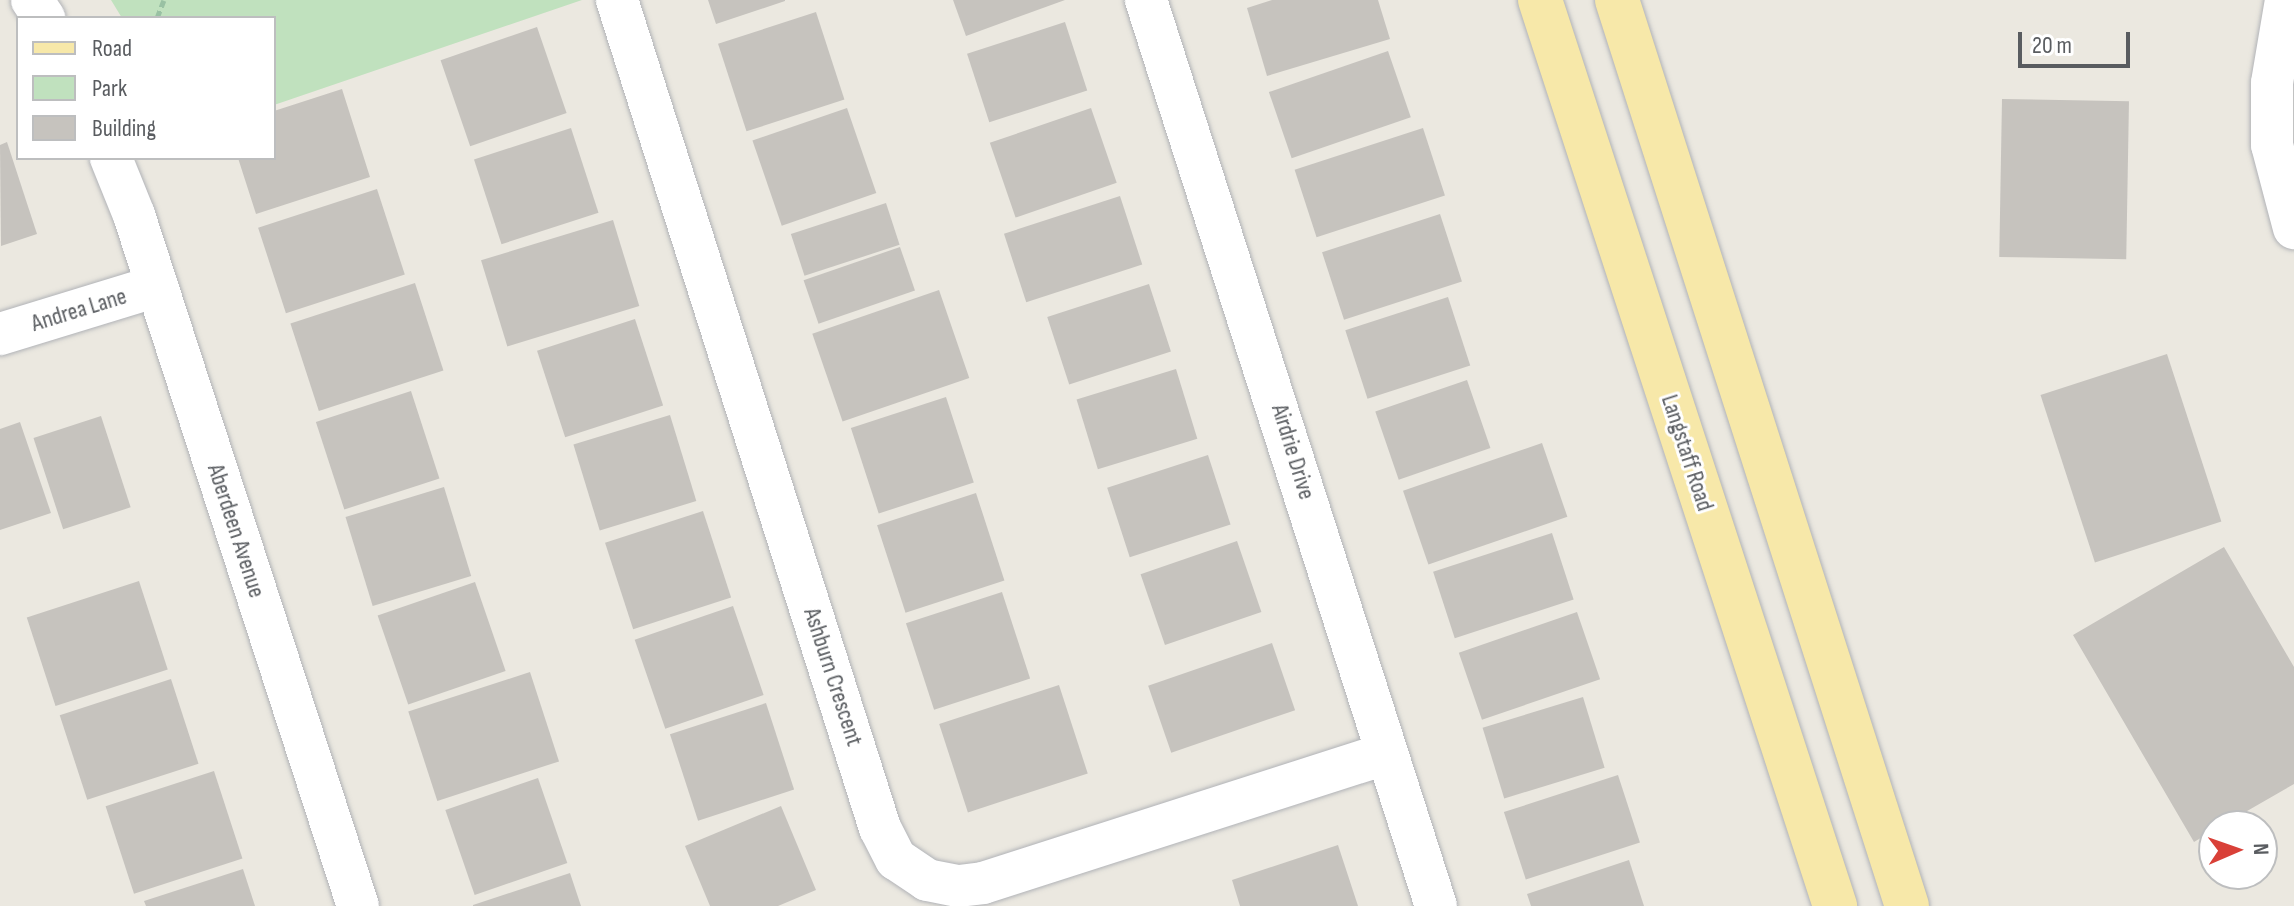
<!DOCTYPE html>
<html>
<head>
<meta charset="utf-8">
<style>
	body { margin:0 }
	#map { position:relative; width:2294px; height:906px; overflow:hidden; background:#ebe8e0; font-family:"Sofia Sans Condensed",sans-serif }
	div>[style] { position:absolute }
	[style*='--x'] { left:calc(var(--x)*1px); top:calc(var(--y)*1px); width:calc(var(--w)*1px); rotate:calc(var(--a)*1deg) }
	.green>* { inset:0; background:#c0e1be }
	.building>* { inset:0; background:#c6c3be; transform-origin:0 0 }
	.path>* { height:5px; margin-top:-2.5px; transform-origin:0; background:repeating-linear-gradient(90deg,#99c1a3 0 8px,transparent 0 12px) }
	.roads { filter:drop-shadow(0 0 2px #b1b3b7) drop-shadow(0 0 2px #b1b3b7) }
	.minor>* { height:42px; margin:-21px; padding:0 21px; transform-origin:21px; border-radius:21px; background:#fff }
	.major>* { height:44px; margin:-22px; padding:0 22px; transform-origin:22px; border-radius:22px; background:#f7e8a9 }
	span { translate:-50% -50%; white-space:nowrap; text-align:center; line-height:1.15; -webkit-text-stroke:6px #fff; paint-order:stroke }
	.street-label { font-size:24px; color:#595c60 }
	.legend { position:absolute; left:16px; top:16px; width:260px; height:144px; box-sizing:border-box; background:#fff; border:2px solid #bdbebf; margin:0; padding:10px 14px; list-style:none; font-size:24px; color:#595c60 }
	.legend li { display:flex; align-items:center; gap:16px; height:40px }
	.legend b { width:40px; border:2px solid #bdbebf }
	.north { position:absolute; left:2198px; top:810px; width:80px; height:80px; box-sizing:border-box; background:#fff; border:2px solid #bdbebf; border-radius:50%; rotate:88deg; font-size:22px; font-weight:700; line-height:32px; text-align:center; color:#595c60 }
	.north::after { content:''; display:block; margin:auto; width:28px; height:36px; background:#d94038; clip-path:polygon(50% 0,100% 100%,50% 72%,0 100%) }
	.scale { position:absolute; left:2018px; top:32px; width:112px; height:36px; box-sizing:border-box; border:4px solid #595c60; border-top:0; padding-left:10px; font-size:24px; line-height:28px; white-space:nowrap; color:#595c60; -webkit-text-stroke:6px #fff; paint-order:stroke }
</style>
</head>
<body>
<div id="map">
	<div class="green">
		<div style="clip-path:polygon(111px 0,582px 0,274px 105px,274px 18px,122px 18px)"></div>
	</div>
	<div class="building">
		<div style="clip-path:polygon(708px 0,785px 0,785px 1px,716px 24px)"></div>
		<div style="clip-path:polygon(953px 0,1065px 0,966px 36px)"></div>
		<div style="clip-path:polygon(1272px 0,1378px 0,1390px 39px,1267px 76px,1247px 8px)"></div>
		<div style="left:816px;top:12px;width:92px;height:103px;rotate:72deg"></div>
		<div style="left:1065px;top:22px;width:72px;height:103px;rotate:72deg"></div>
		<div style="left:537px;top:27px;width:91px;height:102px;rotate:71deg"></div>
		<div style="left:1388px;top:51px;width:70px;height:126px;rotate:71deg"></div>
		<div style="clip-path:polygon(342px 89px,370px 177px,256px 214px,238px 158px,274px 158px,274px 111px)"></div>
		<div style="left:2002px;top:99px;width:127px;height:158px;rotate:1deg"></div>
		<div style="left:847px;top:108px;width:90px;height:100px;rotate:71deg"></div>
		<div style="left:1091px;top:108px;width:79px;height:107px;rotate:71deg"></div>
		<div style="left:571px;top:128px;width:89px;height:102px;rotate:72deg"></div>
		<div style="left:1423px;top:128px;width:71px;height:135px;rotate:72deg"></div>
		<div style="clip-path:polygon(7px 142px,37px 234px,1px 246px,0 145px)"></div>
		<div style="left:377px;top:189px;width:90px;height:125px;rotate:72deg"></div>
		<div style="left:1120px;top:196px;width:72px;height:122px;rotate:72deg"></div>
		<div style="left:886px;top:203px;width:44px;height:100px;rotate:72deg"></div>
		<div style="left:1440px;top:214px;width:71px;height:124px;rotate:72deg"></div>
		<div style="left:613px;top:220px;width:90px;height:138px;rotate:73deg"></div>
		<div style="left:900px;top:247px;width:46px;height:102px;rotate:71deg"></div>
		<div style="left:415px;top:283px;width:92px;height:131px;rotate:72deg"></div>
		<div style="left:1149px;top:284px;width:71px;height:107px;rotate:72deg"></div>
		<div style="left:939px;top:290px;width:93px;height:134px;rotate:71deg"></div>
		<div style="left:1448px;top:297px;width:72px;height:108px;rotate:72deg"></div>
		<div style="left:635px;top:319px;width:91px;height:103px;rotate:72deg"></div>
		<div style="left:2167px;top:354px;width:176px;height:133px;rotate:72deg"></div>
		<div style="left:1176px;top:369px;width:73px;height:104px;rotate:73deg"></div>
		<div style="left:1467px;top:380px;width:72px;height:97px;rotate:71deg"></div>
		<div style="left:411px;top:391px;width:92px;height:100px;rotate:72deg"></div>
		<div style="left:946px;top:397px;width:90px;height:100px;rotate:72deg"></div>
		<div style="left:670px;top:415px;width:90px;height:101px;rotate:73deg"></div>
		<div style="left:101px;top:416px;width:96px;height:71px;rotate:72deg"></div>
		<div style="clip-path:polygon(20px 422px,51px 513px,0 530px,0 429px)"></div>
		<div style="left:1542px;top:443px;width:78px;height:147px;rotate:71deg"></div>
		<div style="left:1208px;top:455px;width:73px;height:106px;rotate:72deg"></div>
		<div style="left:444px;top:487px;width:93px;height:103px;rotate:73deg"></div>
		<div style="left:976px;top:493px;width:92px;height:104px;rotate:72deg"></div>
		<div style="left:703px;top:511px;width:91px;height:103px;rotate:72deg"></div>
		<div style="left:1552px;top:533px;width:70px;height:125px;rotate:72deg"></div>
		<div style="left:1237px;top:541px;width:75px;height:102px;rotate:71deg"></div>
		<div style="clip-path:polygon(2224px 547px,2294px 667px,2294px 784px,2221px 826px,2214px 826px,2214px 830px,2194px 842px,2073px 635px)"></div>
		<div style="left:139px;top:581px;width:93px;height:118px;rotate:72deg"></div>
		<div style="left:475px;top:582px;width:94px;height:103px;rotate:71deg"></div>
		<div style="left:1002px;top:592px;width:91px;height:101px;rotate:72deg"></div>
		<div style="left:733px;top:606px;width:94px;height:104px;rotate:71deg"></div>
		<div style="left:1577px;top:612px;width:71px;height:125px;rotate:71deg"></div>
		<div style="left:1272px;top:643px;width:71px;height:131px;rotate:71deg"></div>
		<div style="left:530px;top:672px;width:94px;height:128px;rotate:72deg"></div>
		<div style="left:171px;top:679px;width:89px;height:117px;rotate:72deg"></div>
		<div style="left:1059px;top:685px;width:93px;height:126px;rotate:72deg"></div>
		<div style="left:1583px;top:697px;width:74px;height:105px;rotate:73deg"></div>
		<div style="left:766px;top:703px;width:91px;height:101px;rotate:72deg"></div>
		<div style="left:214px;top:771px;width:92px;height:114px;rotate:72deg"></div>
		<div style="left:1618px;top:775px;width:71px;height:120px;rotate:72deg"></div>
		<div style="left:538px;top:778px;width:90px;height:98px;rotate:71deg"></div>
		<div style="clip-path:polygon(781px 806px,816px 890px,778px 906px,710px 906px,685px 846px)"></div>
		<div style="clip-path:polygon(1338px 845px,1358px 906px,1240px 906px,1232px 880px)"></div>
		<div style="clip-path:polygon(1629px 860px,1644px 906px,1531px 906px,1527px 894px)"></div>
		<div style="clip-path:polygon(243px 869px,255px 906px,146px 906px,144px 901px)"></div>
		<div style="clip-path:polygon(570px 873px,581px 906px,473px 906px,473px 905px)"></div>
	</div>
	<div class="path">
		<div style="--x:157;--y:18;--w:19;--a:-69"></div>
	</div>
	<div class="roads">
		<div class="minor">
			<div style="--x:32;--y:0;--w:22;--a:56"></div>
			<div style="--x:617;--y:0;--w:869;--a:72.38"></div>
			<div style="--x:880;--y:828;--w:35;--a:63"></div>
			<div style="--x:896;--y:859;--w:37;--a:34"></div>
			<div style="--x:927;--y:880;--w:33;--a:11"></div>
			<div style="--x:959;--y:886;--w:24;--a:-7"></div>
			<div style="--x:983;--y:883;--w:424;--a:-17.8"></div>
			<div style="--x:1146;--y:0;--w:951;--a:72.25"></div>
			<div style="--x:2286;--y:0;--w:84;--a:99.6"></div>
			<div style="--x:2272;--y:83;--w:62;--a:90"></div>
			<div style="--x:2272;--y:145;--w:86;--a:75.2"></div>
			<div style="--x:111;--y:158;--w:61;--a:68"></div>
			<div style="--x:134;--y:215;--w:726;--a:72.04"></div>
			<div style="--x:0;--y:334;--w:164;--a:-17"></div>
		</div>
		<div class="major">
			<div style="--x:1540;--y:0;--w:953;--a:71.96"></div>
			<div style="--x:1617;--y:0;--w:951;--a:72.25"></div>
		</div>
	</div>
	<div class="street-label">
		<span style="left:79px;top:310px;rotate:-17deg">Andrea Lane</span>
		<span style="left:1293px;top:452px;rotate:73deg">Airdrie Drive</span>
		<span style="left:1687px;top:453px;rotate:72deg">Langstaff Road</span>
		<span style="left:236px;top:531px;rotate:72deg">Aberdeen Avenue</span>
		<span style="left:833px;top:677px;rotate:72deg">Ashburn Crescent</span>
	</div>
	<ul class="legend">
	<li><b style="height:10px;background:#f7e8a9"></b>Road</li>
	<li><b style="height:22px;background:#c0e1be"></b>Park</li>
	<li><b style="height:22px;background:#c6c3be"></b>Building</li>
	</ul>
	<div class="north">N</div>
	<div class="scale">20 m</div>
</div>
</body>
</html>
